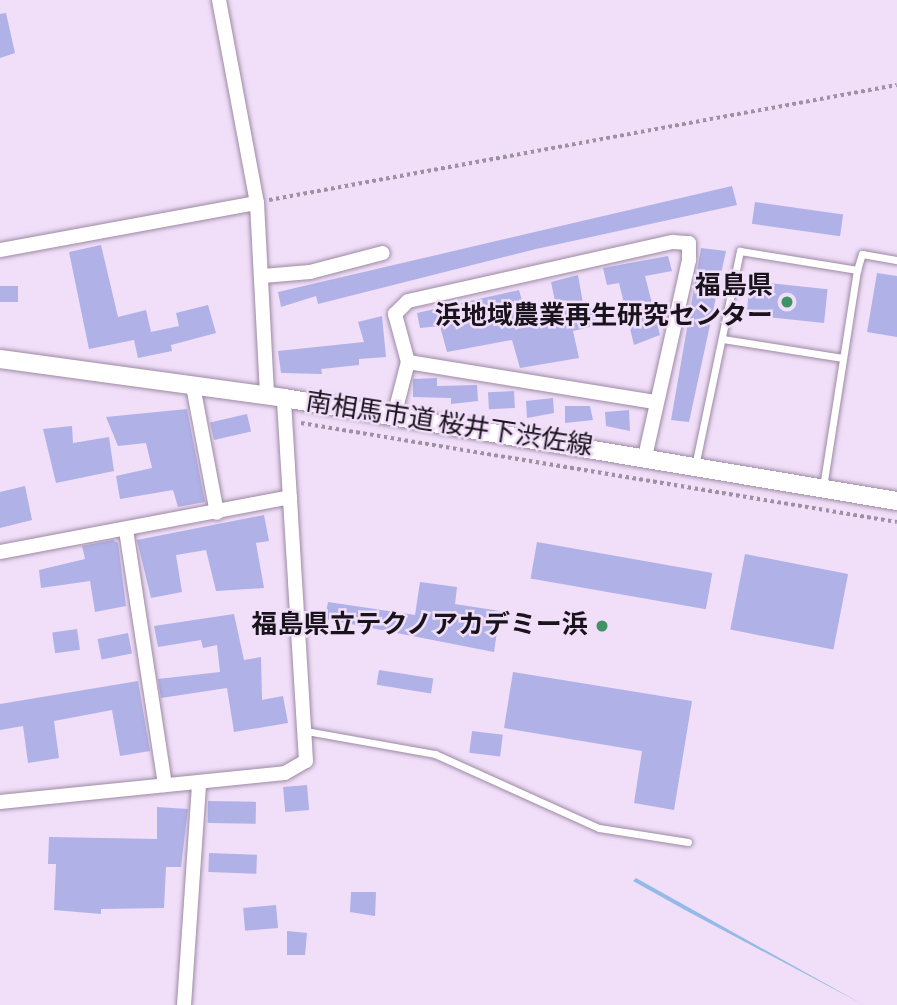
<!DOCTYPE html>
<html>
<head>
<meta charset="utf-8">
<style>
	body { margin:0 }
	#map { position:relative; width:897px; height:1005px; overflow:hidden; background:#f1def9; font-family:"Sofia Sans Condensed","Noto Sans JP",sans-serif }
	div>[style] { position:absolute }
	[style*='--x'] { left:calc(var(--x)*1px); top:calc(var(--y)*1px); width:calc(var(--w)*1px); rotate:calc(var(--a)*1deg) }
	.water>* { inset:0; background:#94bbe7 }
	.building>* { inset:0; background:#b0b1e7; transform-origin:0 0 }
	.path>* { height:3.5px; margin-top:-1.75px; transform-origin:0; background:repeating-linear-gradient(90deg,#9f91a5 0 3.5px,transparent 0 7px) }
	.roads { filter:drop-shadow(0 0 2px #9c8aa4) drop-shadow(0 0 2px #9c8aa4) }
	.service>* { height:7px; margin:-3.5px; padding:0 3.5px; transform-origin:3.5px; border-radius:3.5px; background:#fff }
	.minor>* { height:14px; margin:-7px; padding:0 7px; transform-origin:7px; border-radius:7px; background:#fff }
	.tertiary>* { height:18px; margin:-9px; padding:0 9px; transform-origin:9px; border-radius:9px; background:#fff }
	.dots>* { width:19px; height:19px; translate:-50% -50%; box-sizing:border-box; border:4px solid #f1def9; border-radius:50% }
	span { translate:-50% -50%; white-space:nowrap; text-align:center; line-height:1.15; -webkit-text-stroke:5px #f1def9; paint-order:stroke }
	.poi-label { font-size:26px; color:#19131c; font-weight:700 }
	.right { translate:-100% -50%; text-align:right }
	.street-label { font-size:26px; color:#19131c }
</style>
</head>
<body>
<div id="map">
	<div class="water">
		<div style="clip-path:polygon(636px 878px,738px 935px,864px 1005px,685px 910px,633px 881px)"></div>
	</div>
	<div class="building">
		<div style="clip-path:polygon(6px 13px,15px 53px,0 58px,0 14px)"></div>
		<div style="clip-path:polygon(732px 186px,737px 205px,536px 249px,318px 304px,316px 296px,281px 307px,278px 292px)"></div>
		<div style="left:755px;top:202px;width:89px;height:22px;rotate:8deg"></div>
		<div style="clip-path:polygon(101px 245px,118px 317px,146px 310px,151px 332px,179px 326px,176px 313px,208px 305px,216px 333px,171px 345px,172px 351px,138px 358px,134px 340px,89px 349px,69px 252px)"></div>
		<div style="clip-path:polygon(701px 248px,726px 251px,689px 422px,671px 420px)"></div>
		<div style="clip-path:polygon(668px 256px,672px 271px,645px 276px,660px 335px,634px 345px,619px 283px,607px 285px,603px 268px)"></div>
		<div style="clip-path:polygon(877px 273px,897px 276px,897px 337px,867px 332px)"></div>
		<div style="clip-path:polygon(578px 275px,584px 309px,592px 308px,598px 325px,573px 331px,579px 358px,520px 368px,512px 340px,447px 352px,440px 326px,420px 328px,417px 313px,519px 290px,527px 318px,557px 311px,551px 282px)"></div>
		<div style="left:750px;top:281px;width:78px;height:34px;rotate:6deg"></div>
		<div style="left:0;top:286px;width:18px;height:16px"></div>
		<div style="clip-path:polygon(382px 316px,386px 357px,359px 359px,359px 365px,321px 369px,322px 374px,281px 373px,278px 351px,364px 342px,358px 322px)"></div>
		<div style="clip-path:polygon(437px 378px,437px 386px,477px 385px,478px 401px,451px 404px,451px 398px,413px 397px,413px 379px)"></div>
		<div style="left:514px;top:391px;width:17px;height:26px;rotate:87deg"></div>
		<div style="clip-path:polygon(553px 398px,554px 413px,527px 418px,526px 401px)"></div>
		<div style="clip-path:polygon(565px 406px,590px 406px,593px 420px,565px 423px)"></div>
		<div style="clip-path:polygon(187px 409px,205px 502px,178px 507px,173px 490px,120px 499px,116px 476px,152px 468px,146px 443px,118px 446px,106px 417px)"></div>
		<div style="clip-path:polygon(629px 410px,630px 431px,606px 426px,605px 412px)"></div>
		<div style="left:247px;top:414px;width:18px;height:38px;rotate:77deg"></div>
		<div style="clip-path:polygon(72px 426px,73px 443px,109px 437px,114px 471px,56px 483px,43px 429px)"></div>
		<div style="clip-path:polygon(25px 486px,32px 520px,0 528px,0 492px)"></div>
		<div style="clip-path:polygon(264px 515px,269px 541px,256px 543px,264px 588px,216px 591px,206px 550px,176px 555px,182px 592px,151px 598px,137px 540px)"></div>
		<div style="clip-path:polygon(113px 540px,118px 543px,126px 606px,95px 612px,90px 581px,41px 588px,39px 570px,85px 559px,82px 546px)"></div>
		<div style="left:537px;top:542px;width:178px;height:37px;rotate:10deg"></div>
		<div style="left:745px;top:554px;width:105px;height:77px;rotate:11deg"></div>
		<div style="clip-path:polygon(420px 582px,457px 587px,455px 604px,500px 611px,494px 652px,325px 619px,328px 602px,415px 615px)"></div>
		<div style="clip-path:polygon(234px 614px,244px 660px,261px 657px,262px 700px,283px 696px,288px 723px,234px 732px,227px 688px,161px 698px,158px 679px,220px 672px,217px 645px,203px 648px,201px 640px,158px 647px,154px 626px)"></div>
		<div style="left:77px;top:629px;width:21px;height:25px;rotate:82deg"></div>
		<div style="left:128px;top:633px;width:21px;height:31px;rotate:79deg"></div>
		<div style="left:379px;top:670px;width:55px;height:15px;rotate:9deg"></div>
		<div style="clip-path:polygon(513px 672px,692px 701px,674px 810px,634px 803px,642px 751px,504px 728px)"></div>
		<div style="clip-path:polygon(138px 681px,150px 751px,120px 756px,112px 710px,54px 721px,59px 758px,28px 763px,23px 726px,0 730px,0 704px)"></div>
		<div style="left:472px;top:731px;width:31px;height:22px;rotate:7deg"></div>
		<div style="left:307px;top:785px;width:25px;height:24px;rotate:85deg"></div>
		<div style="left:208px;top:801px;width:48px;height:22px;rotate:1deg"></div>
		<div style="clip-path:polygon(157px 807px,188px 809px,181px 867px,166px 867px,164px 908px,101px 909px,101px 914px,54px 910px,56px 864px,48px 864px,49px 837px,157px 839px)"></div>
		<div style="left:209px;top:853px;width:48px;height:19px;rotate:2deg"></div>
		<div style="clip-path:polygon(351px 892px,376px 892px,375px 916px,350px 912px)"></div>
		<div style="left:276px;top:905px;width:23px;height:33px;rotate:85deg"></div>
		<div style="clip-path:polygon(287px 931px,307px 933px,305px 955px,287px 955px)"></div>
	</div>
	<div class="path">
		<div style="--x:269;--y:200;--w:638;--a:-10.38"></div>
		<div style="--x:301;--y:423;--w:604;--a:9.43"></div>
	</div>
	<div class="roads">
		<div class="service">
			<div style="--x:723;--y:339;--w:121;--a:9"></div>
			<div style="--x:695;--y:466;--w:220;--a:-78.2"></div>
			<div style="--x:740;--y:251;--w:119;--a:9.2"></div>
			<div style="--x:857;--y:270;--w:17;--a:-73"></div>
			<div style="--x:862;--y:254;--w:36;--a:10"></div>
			<div style="--x:823;--y:487;--w:220;--a:-81.1"></div>
			<div style="--x:306;--y:731;--w:131;--a:10.1"></div>
			<div style="--x:435;--y:754;--w:180;--a:24.3"></div>
			<div style="--x:599;--y:828;--w:90;--a:8.9"></div>
		</div>
		<div class="minor">
			<div style="--x:219;--y:0;--w:207;--a:79.4"></div>
			<div style="--x:257;--y:203;--w:193;--a:87"></div>
			<div style="--x:0;--y:250;--w:261;--a:-10.4"></div>
			<div style="--x:263;--y:276;--w:47;--a:-4.9"></div>
			<div style="--x:310;--y:272;--w:75;--a:-14.6"></div>
			<div style="--x:408;--y:362;--w:250;--a:9.2"></div>
			<div style="--x:193;--y:386;--w:129;--a:79.3"></div>
			<div style="--x:394;--y:416;--w:56;--a:-75.5"></div>
			<div style="--x:408;--y:362;--w:50;--a:-105.2"></div>
			<div style="--x:395;--y:314;--w:18;--a:-45"></div>
			<div style="--x:408;--y:301;--w:271;--a:-12.6"></div>
			<div style="--x:673;--y:242;--w:16;--a:4"></div>
			<div style="--x:689;--y:243;--w:17;--a:90"></div>
			<div style="--x:689;--y:260;--w:202;--a:102.6"></div>
			<div style="--x:126;--y:530;--w:258;--a:81.3"></div>
			<div style="--x:0;--y:552;--w:295;--a:-10.7"></div>
			<div style="--x:0;--y:802;--w:286;--a:-5.8"></div>
			<div style="--x:285;--y:773;--w:24;--a:-30"></div>
			<div style="--x:306;--y:761;--w:364;--a:-93.5"></div>
			<div style="--x:184;--y:1005;--w:222;--a:-86.1"></div>
		</div>
		<div class="tertiary">
			<div style="--x:0;--y:359;--w:287;--a:7.8"></div>
			<div style="--x:284;--y:398;--w:622;--a:9.54"></div>
		</div>
	</div>
	<div class="dots">
		<div style="left:787px;top:302px;background:#3e9264"></div>
		<div style="left:602px;top:626px;background:#3e9264"></div>
	</div>
	<div class="poi-label">
		<span class="right" style="left:773px;top:302px">福島県<br>浜地域農業再生研究センター</span>
		<span class="right" style="left:588px;top:626px">福島県立テクノアカデミー浜</span>
	</div>
	<div class="street-label">
		<span style="left:449px;top:425px;rotate:9deg">南相馬市道 桜井下渋佐線</span>
	</div>
</div>
</body>
</html>
